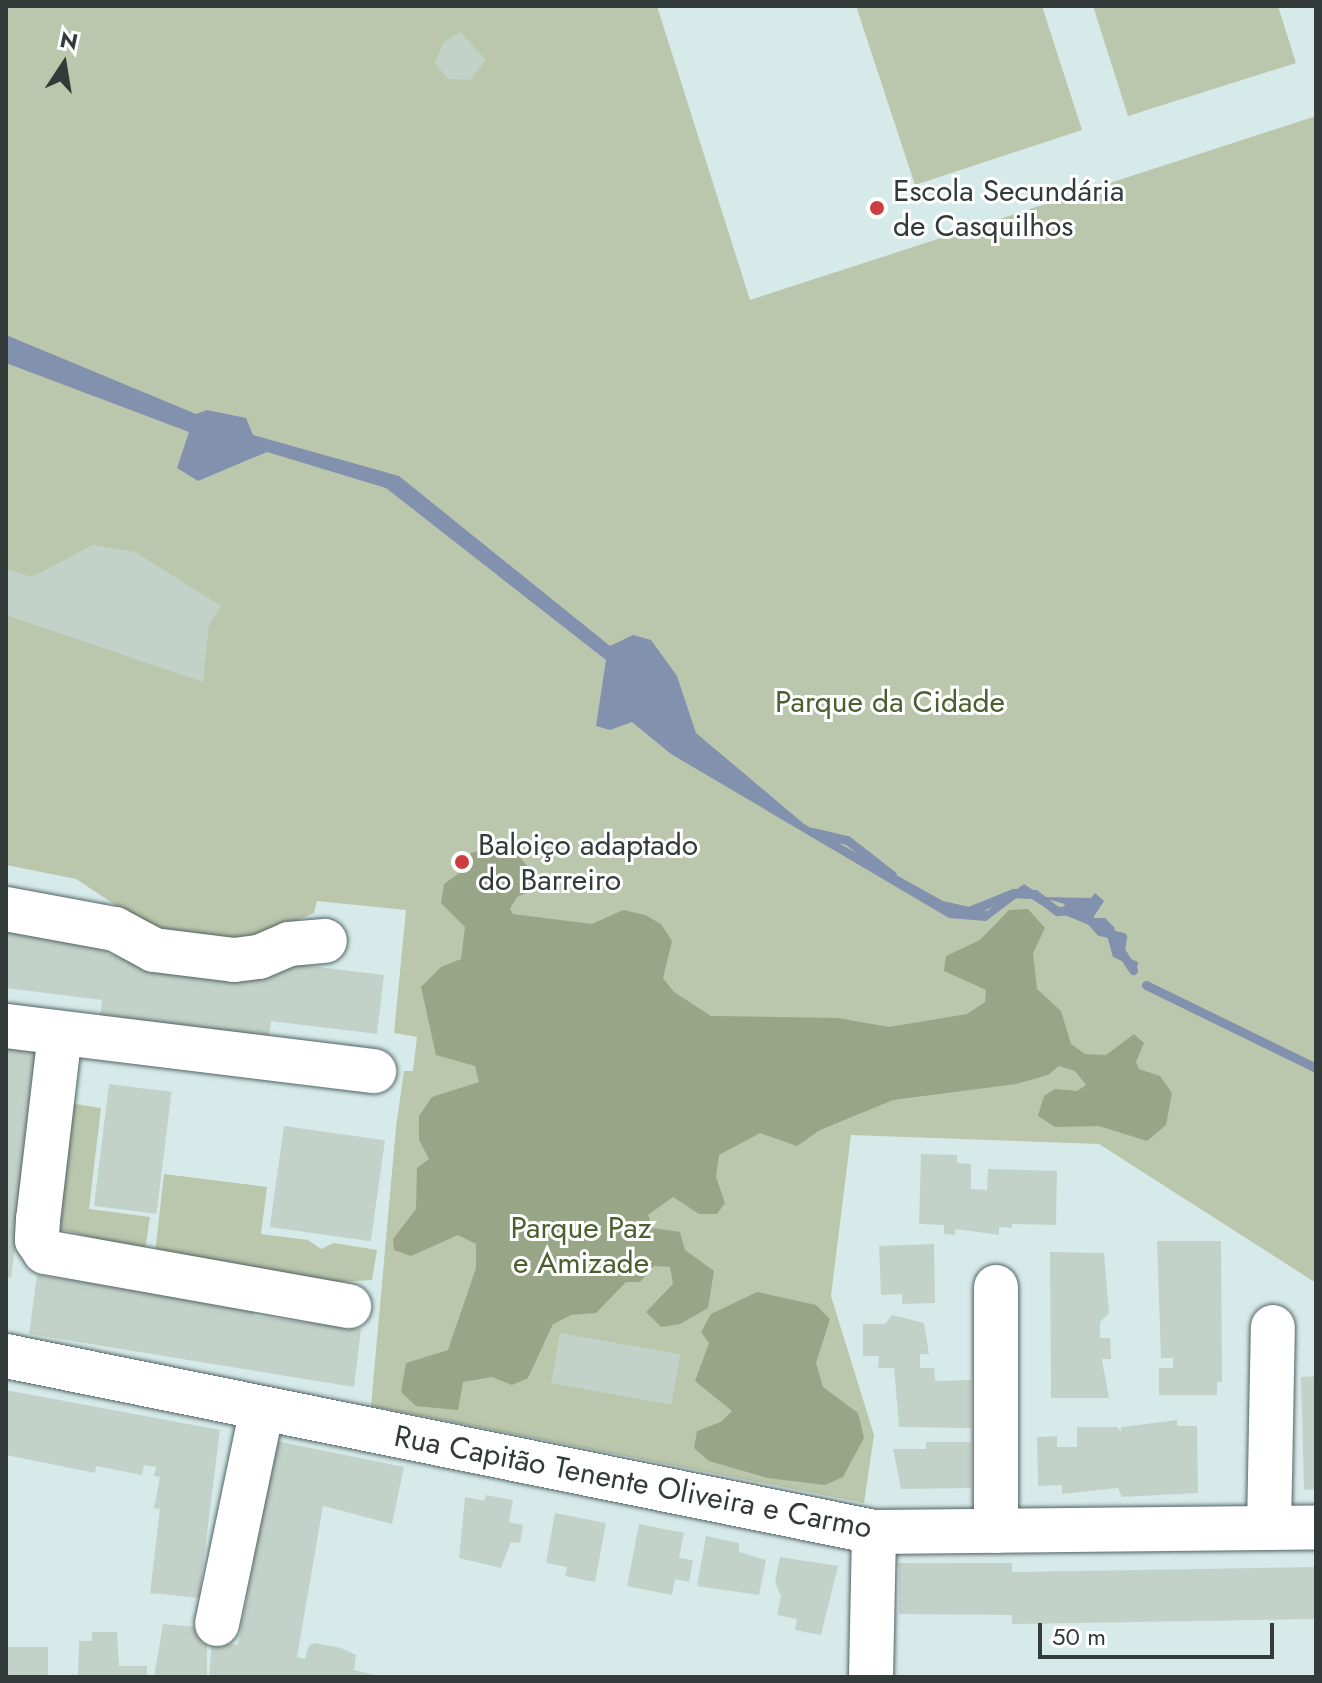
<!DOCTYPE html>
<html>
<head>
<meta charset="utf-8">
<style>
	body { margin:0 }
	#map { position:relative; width:1322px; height:1683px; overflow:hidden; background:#d7eaea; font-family:Jost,sans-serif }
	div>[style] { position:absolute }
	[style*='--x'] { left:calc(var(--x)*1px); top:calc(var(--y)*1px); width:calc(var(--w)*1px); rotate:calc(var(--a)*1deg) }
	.green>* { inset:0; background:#bbc7ac }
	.forest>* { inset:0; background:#98a587 }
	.water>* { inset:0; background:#8291ad }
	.stream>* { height:9px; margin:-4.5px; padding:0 4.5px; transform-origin:4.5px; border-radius:4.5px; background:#8291ad }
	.building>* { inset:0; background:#c3d2c9; transform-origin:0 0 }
	.roads { filter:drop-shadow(0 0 2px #526363) drop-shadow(0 0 2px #526363) }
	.minor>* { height:44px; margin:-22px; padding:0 22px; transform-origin:22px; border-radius:22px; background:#fff }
	.dots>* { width:22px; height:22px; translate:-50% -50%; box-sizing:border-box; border:4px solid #fff; border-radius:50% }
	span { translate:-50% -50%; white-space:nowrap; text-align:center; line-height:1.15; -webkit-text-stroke:6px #fff; paint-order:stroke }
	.poi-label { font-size:30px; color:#333a3a }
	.left { translate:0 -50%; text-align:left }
	.park-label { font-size:30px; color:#4c5f2f }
	.street-label { font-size:30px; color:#333a3a }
	.frame { position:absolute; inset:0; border:8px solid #333a3a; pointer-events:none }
	.north { position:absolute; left:24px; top:24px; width:80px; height:80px; -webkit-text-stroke:6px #fff; paint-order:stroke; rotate:12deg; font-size:22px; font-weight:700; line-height:32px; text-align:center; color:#333a3a }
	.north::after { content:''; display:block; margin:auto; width:28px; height:36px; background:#333a3a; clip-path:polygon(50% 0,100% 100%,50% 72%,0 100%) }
	.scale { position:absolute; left:1038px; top:1623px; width:236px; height:36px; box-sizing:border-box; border:4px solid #333a3a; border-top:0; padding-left:10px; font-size:24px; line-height:28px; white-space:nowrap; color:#333a3a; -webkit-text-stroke:6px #fff; paint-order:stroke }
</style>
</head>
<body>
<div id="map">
	<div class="green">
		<div style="clip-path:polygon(6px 6px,657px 6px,750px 300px,1316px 116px,1316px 1283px,1099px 1144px,851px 1135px,831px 1296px,874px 1435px,864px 1503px,371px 1406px,396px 1127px,404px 1071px,413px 1071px,417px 1037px,394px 1033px,406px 910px,317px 901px,314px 913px,263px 935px,226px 938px,149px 927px,76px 879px,6px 865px)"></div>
		<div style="clip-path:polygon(856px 6px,1042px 6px,1082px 130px,915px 185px)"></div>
		<div style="clip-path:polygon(1093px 6px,1278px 6px,1296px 63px,1128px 116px)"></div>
		<div style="clip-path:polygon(69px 1103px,101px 1108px,89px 1209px,150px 1217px,145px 1251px,56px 1228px)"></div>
		<div style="clip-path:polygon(164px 1174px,267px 1187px,261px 1234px,308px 1240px,321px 1249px,334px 1243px,377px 1250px,372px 1280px,321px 1283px,155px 1253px)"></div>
	</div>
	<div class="forest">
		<div style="clip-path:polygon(508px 843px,529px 868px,535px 889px,517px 897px,510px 909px,513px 914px,592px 924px,623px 910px,645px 915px,661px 924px,672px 941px,663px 978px,674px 992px,711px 1016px,838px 1018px,889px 1027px,967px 1014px,985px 1002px,986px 990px,944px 971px,946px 956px,980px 940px,1009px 910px,1028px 909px,1045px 928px,1033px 953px,1037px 989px,1061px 1011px,1071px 1044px,1085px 1054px,1106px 1055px,1134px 1034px,1144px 1043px,1136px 1062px,1139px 1069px,1160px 1076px,1172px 1093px,1166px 1125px,1147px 1141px,1099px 1126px,1055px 1127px,1038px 1116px,1044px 1096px,1055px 1089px,1077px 1091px,1086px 1085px,1075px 1071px,1059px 1066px,1048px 1075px,1016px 1084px,893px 1100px,820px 1130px,797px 1146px,760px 1133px,719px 1155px,716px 1177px,725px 1203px,717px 1214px,699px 1214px,673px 1197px,648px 1215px,653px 1228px,680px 1232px,685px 1250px,714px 1271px,708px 1308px,680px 1324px,661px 1327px,646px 1312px,673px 1284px,670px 1267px,654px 1266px,640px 1282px,626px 1282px,596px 1313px,571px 1315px,553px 1324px,528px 1378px,512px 1385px,492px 1377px,463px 1382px,458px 1410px,416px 1406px,401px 1392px,406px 1363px,448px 1350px,476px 1268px,476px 1244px,458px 1235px,411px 1256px,394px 1250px,393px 1239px,416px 1209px,417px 1168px,429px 1159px,419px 1140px,419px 1116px,432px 1097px,479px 1082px,475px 1066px,436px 1055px,421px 987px,441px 967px,461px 959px,465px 927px,441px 903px,444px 884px,462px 871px,471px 853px)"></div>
		<div style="clip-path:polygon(757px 1292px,816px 1305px,830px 1319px,816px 1363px,823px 1387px,858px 1413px,864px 1438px,843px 1477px,825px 1485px,767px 1478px,709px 1461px,694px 1448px,697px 1431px,721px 1422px,732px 1411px,695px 1381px,709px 1343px,701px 1332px,711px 1314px)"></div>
	</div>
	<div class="water">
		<div style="clip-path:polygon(6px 335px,196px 414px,207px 410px,246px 418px,253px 435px,399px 476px,610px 646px,633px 635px,651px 640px,677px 676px,696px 733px,804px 824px,943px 901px,987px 911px,1024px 884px,1043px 897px,1091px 898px,1095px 893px,1104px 901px,1093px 918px,1105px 918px,1114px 927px,1121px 955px,1138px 962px,1137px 968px,1113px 957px,1106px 932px,1060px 913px,1065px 904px,1051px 900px,1041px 905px,1023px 893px,986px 921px,949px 918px,671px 754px,632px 722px,610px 730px,596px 726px,606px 660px,386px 488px,267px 452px,198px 481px,177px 468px,189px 432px,6px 363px)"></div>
	</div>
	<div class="stream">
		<div style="--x:812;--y:832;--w:36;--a:13"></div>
		<div style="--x:847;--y:840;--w:57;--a:37.9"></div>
		<div style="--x:969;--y:911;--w:48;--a:-22.2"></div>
		<div style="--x:1013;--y:893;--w:22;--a:3"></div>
		<div style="--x:1035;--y:894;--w:28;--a:38"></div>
		<div style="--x:1057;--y:911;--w:18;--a:-3"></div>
		<div style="--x:1090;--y:920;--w:15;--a:48"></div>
		<div style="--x:1100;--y:931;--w:23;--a:15"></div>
		<div style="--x:1122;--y:937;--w:13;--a:99"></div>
		<div style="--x:1120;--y:950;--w:24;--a:57"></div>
		<div style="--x:1146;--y:985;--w:189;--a:26"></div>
	</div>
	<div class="building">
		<div style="clip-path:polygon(460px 32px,486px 60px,470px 80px,448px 79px,435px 63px,443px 43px)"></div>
		<div style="clip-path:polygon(93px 545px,135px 552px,221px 606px,209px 624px,203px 682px,6px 615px,6px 569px,32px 577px)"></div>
		<div style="clip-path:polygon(6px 928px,109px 941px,107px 954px,276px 974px,278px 962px,384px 975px,377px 1034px,271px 1021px,269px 1036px,100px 1016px,102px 1000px,6px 988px)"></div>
		<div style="clip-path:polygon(6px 1046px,41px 1051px,11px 1278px,6px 1277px)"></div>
		<div style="left:109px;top:1084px;width:63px;height:123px;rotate:7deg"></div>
		<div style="left:284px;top:1126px;width:102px;height:102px;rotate:8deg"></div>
		<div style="clip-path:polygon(921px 1154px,957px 1155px,957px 1163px,971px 1164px,971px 1189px,987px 1190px,988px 1169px,1057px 1171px,1056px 1225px,1012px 1224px,1012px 1228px,999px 1227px,999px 1235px,955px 1229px,955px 1235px,944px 1234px,944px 1225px,919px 1224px)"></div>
		<div style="clip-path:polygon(1157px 1241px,1221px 1241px,1222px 1382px,1217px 1382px,1217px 1395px,1159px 1395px,1159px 1368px,1173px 1368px,1173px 1358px,1161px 1358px)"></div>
		<div style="clip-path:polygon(934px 1244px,935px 1303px,902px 1304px,902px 1294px,881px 1295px,879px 1246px)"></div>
		<div style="clip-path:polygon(1050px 1252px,1104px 1253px,1109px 1313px,1100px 1322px,1100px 1338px,1110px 1338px,1111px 1359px,1102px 1359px,1109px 1398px,1051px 1398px)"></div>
		<div style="clip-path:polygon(37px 1275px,254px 1307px,254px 1316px,361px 1329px,354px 1387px,29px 1334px)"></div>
		<div style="clip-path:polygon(892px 1315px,924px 1323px,929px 1354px,920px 1354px,920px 1368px,934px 1368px,935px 1381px,971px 1380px,971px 1428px,899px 1427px,894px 1368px,878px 1368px,879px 1356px,863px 1356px,863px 1324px,885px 1324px)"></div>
		<div style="left:560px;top:1333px;width:122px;height:51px;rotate:10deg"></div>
		<div style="clip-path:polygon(1316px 1376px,1316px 1489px,1304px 1490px,1301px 1377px)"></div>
		<div style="clip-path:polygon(6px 1390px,220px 1430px,199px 1598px,150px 1593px,160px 1509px,154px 1508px,160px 1477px,154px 1476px,156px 1467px,144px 1465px,142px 1475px,96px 1466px,95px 1473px,6px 1455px)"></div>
		<div style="clip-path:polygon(1177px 1420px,1177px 1426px,1197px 1426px,1198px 1493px,1122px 1497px,1118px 1488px,1062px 1494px,1062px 1485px,1038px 1486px,1037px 1437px,1057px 1436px,1057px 1447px,1077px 1447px,1077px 1427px,1117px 1427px,1121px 1432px,1121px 1427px)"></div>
		<div style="clip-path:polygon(276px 1441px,404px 1467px,392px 1524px,323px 1506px,297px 1657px,305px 1659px,309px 1645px,315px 1643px,341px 1648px,356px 1655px,354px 1670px,382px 1677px,209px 1677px,212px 1640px,238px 1645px)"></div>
		<div style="clip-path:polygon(926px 1442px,971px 1442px,971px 1488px,901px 1489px,893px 1449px,926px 1449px)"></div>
		<div style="clip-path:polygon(486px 1495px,513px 1500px,509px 1522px,523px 1525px,520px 1543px,511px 1542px,501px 1568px,459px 1558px,465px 1497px,484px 1501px)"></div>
		<div style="clip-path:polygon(555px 1513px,606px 1523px,595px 1582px,565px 1576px,567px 1567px,546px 1563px)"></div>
		<div style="clip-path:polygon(639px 1524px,684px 1533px,679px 1558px,693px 1560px,689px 1582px,675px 1579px,672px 1595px,627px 1586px)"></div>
		<div style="clip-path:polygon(706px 1536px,739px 1543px,739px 1552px,766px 1560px,759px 1595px,697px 1586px)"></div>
		<div style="clip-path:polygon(780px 1557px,838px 1566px,821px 1635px,795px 1630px,797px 1619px,777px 1615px,781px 1596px,775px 1582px)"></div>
		<div style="clip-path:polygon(899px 1563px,1012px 1563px,1012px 1572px,1316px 1567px,1316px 1619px,1012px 1624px,1012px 1615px,899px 1614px)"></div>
		<div style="clip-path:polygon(163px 1624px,207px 1628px,207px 1677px,154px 1677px)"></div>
		<div style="clip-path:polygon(92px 1632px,117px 1632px,119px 1666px,147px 1666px,147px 1677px,78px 1677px,79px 1641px,92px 1641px)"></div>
		<div style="left:6px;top:1647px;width:42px;height:30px"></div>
	</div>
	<div class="roads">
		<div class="minor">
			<div style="--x:6;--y:909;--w:111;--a:10.4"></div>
			<div style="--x:115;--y:929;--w:44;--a:28.3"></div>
			<div style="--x:154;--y:950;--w:81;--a:7.1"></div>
			<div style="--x:234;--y:960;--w:25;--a:-7"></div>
			<div style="--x:259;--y:957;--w:33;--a:-23"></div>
			<div style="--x:289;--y:944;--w:36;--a:-5"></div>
			<div style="--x:6;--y:1026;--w:371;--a:7"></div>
			<div style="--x:60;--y:1033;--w:187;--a:96.7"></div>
			<div style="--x:38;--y:1219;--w:21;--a:93"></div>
			<div style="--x:37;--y:1240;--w:14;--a:56"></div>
			<div style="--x:45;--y:1252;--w:309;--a:10.1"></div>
			<div style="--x:996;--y:1287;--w:244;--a:90"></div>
			<div style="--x:6;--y:1356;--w:886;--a:11.46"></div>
			<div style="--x:874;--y:1532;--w:442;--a:-0.6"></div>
			<div style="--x:1269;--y:1528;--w:201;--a:-88.9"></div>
			<div style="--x:217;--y:1624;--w:220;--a:-78.2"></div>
			<div style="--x:871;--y:1677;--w:145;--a:-88.8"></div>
		</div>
	</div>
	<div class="dots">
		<div style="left:877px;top:208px;background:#cd3e3e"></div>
		<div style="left:462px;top:862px;background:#cd3e3e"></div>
	</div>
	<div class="poi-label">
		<span class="left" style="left:893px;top:208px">Escola Secundária<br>de Casquilhos</span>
		<span class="left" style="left:478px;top:862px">Baloiço adaptado<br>do Barreiro</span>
	</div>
	<div class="park-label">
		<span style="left:890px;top:702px">Parque da Cidade</span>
		<span style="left:581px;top:1245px">Parque Paz<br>e Amizade</span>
	</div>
	<div class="street-label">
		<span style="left:633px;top:1482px;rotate:11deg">Rua Capitão Tenente Oliveira e Carmo</span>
	</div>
	<div class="frame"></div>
	<div class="north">N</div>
	<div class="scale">50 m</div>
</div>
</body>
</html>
